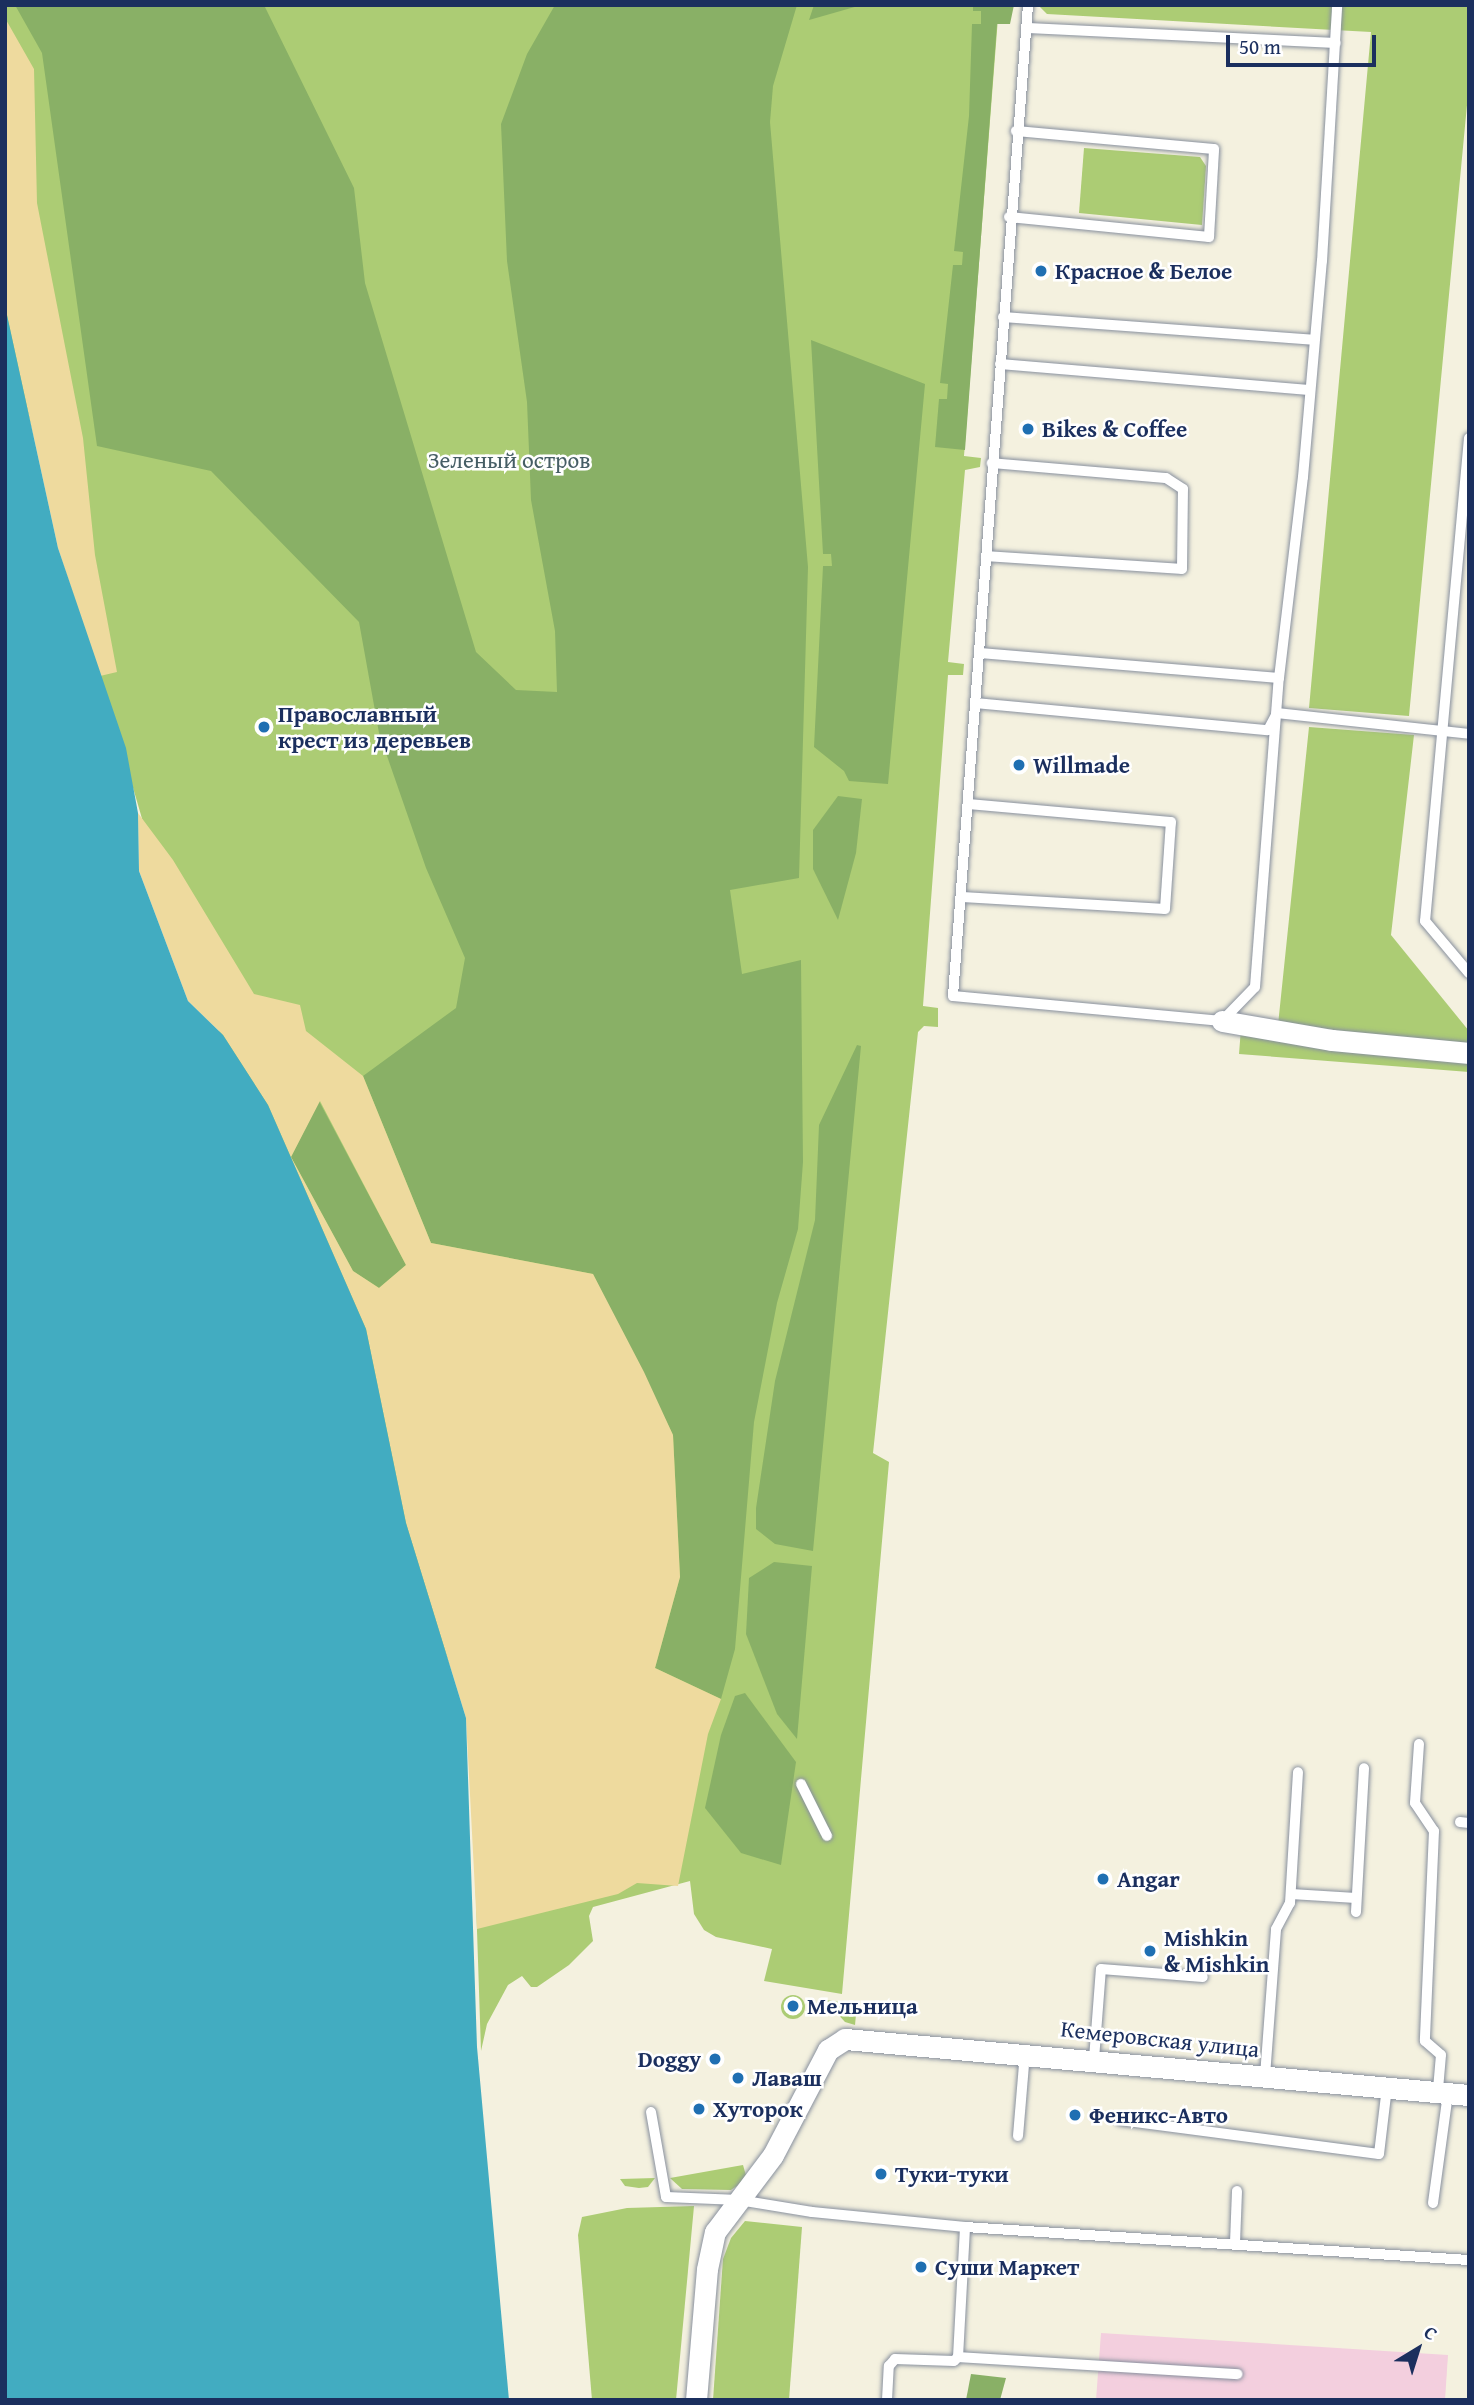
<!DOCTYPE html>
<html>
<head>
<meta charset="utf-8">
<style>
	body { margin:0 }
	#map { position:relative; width:1474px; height:2405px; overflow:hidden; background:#f4f1df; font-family:"Gentium Book Plus",serif }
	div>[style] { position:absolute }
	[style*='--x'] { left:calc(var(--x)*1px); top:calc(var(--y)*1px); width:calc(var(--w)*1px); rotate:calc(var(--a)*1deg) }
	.built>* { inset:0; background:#f3cfde }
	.green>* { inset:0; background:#accc74 }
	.round { border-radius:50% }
	.forest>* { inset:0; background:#89b066 }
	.sand>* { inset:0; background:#eeda9e }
	.water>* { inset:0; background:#42acc1 }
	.roads { filter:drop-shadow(0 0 2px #88909e) drop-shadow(0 0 2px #88909e) }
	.lane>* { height:10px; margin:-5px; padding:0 5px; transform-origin:5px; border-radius:5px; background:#fff }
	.street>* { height:21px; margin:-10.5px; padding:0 10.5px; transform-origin:10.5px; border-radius:10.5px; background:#fff }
	.dots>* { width:19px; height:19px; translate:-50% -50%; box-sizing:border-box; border:4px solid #fff; border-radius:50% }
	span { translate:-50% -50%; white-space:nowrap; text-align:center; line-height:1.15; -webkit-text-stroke:5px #fff; paint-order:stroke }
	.poi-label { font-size:23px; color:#1b2f5e; font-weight:700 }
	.left { translate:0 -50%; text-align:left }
	.right { translate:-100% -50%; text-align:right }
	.park-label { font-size:23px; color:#465e65 }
	.street-label { font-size:23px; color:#1b2f5e }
	.frame { position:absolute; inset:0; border:7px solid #1b2f5e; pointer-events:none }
	.north { position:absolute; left:1383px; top:2314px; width:70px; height:70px; -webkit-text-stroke:5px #fff; paint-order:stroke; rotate:38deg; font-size:19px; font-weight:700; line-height:28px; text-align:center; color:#1b2f5e }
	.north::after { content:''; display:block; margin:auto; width:24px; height:32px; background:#1b2f5e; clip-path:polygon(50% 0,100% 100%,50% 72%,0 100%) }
	.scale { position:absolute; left:1226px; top:35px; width:150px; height:32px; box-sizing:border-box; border:4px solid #1b2f5e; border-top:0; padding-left:9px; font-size:21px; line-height:24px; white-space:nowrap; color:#1b2f5e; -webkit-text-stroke:5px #fff; paint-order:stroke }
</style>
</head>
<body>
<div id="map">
	<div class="built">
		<div style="clip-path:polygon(1101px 2333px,1448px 2355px,1445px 2400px,1096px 2400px)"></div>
	</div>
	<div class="green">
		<div style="clip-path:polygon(5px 5px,999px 5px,964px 456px,981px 458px,980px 467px,965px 470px,948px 662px,964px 664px,963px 675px,948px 675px,923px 1006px,938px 1008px,938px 1027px,924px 1026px,918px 1032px,873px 1453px,889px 1462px,842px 1994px,764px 1981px,772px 1949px,716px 1937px,704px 1930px,694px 1914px,690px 1881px,593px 1907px,589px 1916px,593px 1941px,569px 1965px,537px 1987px,531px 1987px,522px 1976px,508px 1985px,487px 2024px,481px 2051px,470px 1720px,143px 822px,61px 540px,5px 324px)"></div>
		<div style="clip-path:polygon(1038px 5px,1469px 5px,1469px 84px,1409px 716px,1309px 708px,1371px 32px,1047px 14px)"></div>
		<div style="clip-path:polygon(1084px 148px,1200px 157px,1206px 166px,1202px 225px,1079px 213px)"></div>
		<div style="clip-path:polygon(1309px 727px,1414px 735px,1391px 935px,1469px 1031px,1469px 1072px,1239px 1054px,1241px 1028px,1278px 1025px)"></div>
		<div class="round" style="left:781px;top:1995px;width:24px;height:24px"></div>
		<div style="clip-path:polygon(825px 2000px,857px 2004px,855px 2025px,845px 2022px)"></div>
		<div style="clip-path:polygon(743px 2165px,747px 2179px,731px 2190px,682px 2189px,670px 2178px)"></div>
		<div style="clip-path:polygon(655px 2178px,648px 2187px,639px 2188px,625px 2186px,620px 2179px)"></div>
		<div style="clip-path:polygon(694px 2206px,676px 2400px,592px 2400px,578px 2235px,582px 2217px,627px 2208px)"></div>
		<div style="clip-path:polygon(745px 2221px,802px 2227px,789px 2400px,713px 2400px,723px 2259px,731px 2238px)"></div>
	</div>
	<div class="forest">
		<div style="clip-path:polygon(15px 5px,264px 5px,354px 188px,365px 283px,476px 652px,516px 690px,557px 692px,555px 631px,531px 500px,527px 402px,507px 261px,501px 124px,527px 54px,555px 5px,797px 5px,773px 86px,770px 122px,808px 567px,799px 878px,730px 890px,742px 974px,801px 960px,803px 1162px,798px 1229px,777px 1303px,754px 1422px,735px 1649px,721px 1699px,655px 1668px,680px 1577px,673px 1435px,593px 1274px,431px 1243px,363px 1076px,456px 1008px,465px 958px,426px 868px,379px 733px,359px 622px,211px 471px,97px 446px,42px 53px)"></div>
		<div style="clip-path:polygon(814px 5px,958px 5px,958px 6px,858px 6px,809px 20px)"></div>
		<div style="clip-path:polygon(973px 5px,1014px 5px,1010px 24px,997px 24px,965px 450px,935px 447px,939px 399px,947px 399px,948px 384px,940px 383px,953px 265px,962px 265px,963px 252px,954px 251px,969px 116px,972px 24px,981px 24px,981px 11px,973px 11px)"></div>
		<div style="clip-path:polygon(811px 340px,925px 384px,888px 784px,849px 781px,844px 771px,814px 747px,823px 566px,832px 566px,831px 554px,823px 554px)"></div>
		<div style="clip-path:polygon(838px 796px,862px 799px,856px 853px,838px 920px,813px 869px,813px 830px)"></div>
		<div style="clip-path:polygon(857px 1045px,861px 1046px,813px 1551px,775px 1544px,756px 1529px,756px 1508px,775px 1381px,815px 1220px,819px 1125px)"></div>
		<div style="clip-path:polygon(319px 1101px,406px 1265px,379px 1288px,353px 1271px,291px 1157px)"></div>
		<div style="clip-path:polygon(774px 1562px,812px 1566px,797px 1739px,777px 1714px,746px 1634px,749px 1578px)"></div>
		<div style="clip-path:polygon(745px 1693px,796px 1762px,781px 1865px,741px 1853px,705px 1808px,721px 1735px,735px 1696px)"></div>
		<div style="clip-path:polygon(971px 2374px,1006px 2378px,1000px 2400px,966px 2400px)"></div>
	</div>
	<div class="sand">
		<div style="clip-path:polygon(5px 18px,34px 69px,37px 203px,83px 438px,95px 555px,117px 672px,100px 676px,58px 548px,5px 306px)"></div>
		<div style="clip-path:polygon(evenodd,138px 813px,173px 860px,254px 994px,300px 1005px,306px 1031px,363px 1076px,431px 1243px,593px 1274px,644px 1372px,673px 1435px,680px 1577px,655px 1668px,721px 1699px,708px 1734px,678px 1886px,637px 1883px,618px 1894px,477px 1929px,466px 1718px,406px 1523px,366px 1329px,268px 1105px,223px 1035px,188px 1001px,139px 871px,138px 813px,320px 1101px,406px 1265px,379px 1288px,353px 1271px,291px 1157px,320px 1101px)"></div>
	</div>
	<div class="water">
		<div style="clip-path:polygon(5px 306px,58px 548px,126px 748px,138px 813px,139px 871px,188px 1001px,223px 1035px,268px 1105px,366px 1329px,406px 1523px,466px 1718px,477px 2047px,509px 2400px,5px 2400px)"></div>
	</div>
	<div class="roads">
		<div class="lane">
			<div style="--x:1028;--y:5;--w:994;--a:94.33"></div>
			<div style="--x:953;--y:996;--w:270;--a:5.3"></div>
			<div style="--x:1222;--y:1021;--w:47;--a:-45.9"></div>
			<div style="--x:1255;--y:987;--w:310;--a:-85.6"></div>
			<div style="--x:1279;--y:678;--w:202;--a:-83.2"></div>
			<div style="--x:1303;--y:477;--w:217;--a:-85"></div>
			<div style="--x:1322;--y:261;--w:256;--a:-86.6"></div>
			<div style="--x:1028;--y:28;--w:308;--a:2.8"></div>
			<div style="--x:1009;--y:217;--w:201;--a:5.7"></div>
			<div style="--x:1209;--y:237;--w:88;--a:-86.7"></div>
			<div style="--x:1214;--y:149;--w:199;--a:-174.8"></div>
			<div style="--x:1003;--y:317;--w:311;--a:4.2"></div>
			<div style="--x:1000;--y:364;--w:310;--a:4.8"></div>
			<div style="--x:1469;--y:438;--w:485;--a:95.2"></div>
			<div style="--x:1425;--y:921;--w:68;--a:49.8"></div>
			<div style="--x:986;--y:556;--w:196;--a:3.8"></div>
			<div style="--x:1182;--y:569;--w:80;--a:-89.3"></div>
			<div style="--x:1183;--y:489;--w:20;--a:-147"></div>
			<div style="--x:1166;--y:478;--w:175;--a:-175.1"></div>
			<div style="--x:980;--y:653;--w:300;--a:4.8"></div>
			<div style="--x:975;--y:703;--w:294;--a:5.3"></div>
			<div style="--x:1268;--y:730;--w:19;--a:-62"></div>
			<div style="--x:1277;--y:713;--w:193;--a:6.2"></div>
			<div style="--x:963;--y:897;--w:202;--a:3.4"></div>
			<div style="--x:1165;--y:909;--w:87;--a:-86.1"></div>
			<div style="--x:1171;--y:822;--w:204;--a:-174.9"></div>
			<div style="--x:1419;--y:1744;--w:59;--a:93.9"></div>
			<div style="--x:1415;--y:1803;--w:34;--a:56"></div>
			<div style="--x:1434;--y:1831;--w:210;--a:92.5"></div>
			<div style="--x:1425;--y:2041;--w:21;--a:41"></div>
			<div style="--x:1441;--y:2055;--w:37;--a:95"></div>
			<div style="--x:801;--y:1784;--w:58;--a:63.4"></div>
			<div style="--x:1460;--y:1822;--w:9;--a:6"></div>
			<div style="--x:1291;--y:1894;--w:65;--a:3.5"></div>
			<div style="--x:1356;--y:1912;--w:144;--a:-86.8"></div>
			<div style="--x:1094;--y:2059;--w:90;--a:-85.6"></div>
			<div style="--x:1101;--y:1969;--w:102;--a:4.5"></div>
			<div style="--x:1265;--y:2076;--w:147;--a:-85.7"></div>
			<div style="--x:1276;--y:1929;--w:30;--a:-62"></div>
			<div style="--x:1290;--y:1903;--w:131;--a:-86.5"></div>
			<div style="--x:651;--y:2112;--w:86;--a:80"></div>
			<div style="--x:666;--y:2197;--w:73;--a:2.4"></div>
			<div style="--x:739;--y:2200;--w:74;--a:9.3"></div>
			<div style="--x:812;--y:2212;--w:154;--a:5.6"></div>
			<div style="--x:965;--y:2227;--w:505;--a:3.75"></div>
			<div style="--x:1120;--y:2120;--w:261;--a:7.5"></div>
			<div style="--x:1379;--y:2154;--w:67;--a:-83.2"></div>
			<div style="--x:1018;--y:2136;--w:84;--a:-85.2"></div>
			<div style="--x:1433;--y:2203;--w:111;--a:-82.2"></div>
			<div style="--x:1235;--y:2243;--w:52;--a:-87.8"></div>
			<div style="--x:958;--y:2357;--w:280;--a:3.5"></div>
			<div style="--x:887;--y:2400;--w:34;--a:-87"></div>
			<div style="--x:889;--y:2366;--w:9;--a:-49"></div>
			<div style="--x:895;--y:2359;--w:59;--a:1.9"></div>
			<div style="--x:954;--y:2361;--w:6;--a:-45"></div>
			<div style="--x:958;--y:2357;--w:130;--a:-86.9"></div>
		</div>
		<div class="street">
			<div style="--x:1222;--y:1021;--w:112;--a:9.8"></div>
			<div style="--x:1332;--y:1040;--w:138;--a:5.4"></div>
			<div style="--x:696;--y:2400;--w:131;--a:-85.2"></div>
			<div style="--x:707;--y:2269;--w:38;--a:-78"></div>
			<div style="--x:715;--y:2232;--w:96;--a:-53"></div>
			<div style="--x:773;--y:2155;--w:119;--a:-62.4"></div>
			<div style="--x:828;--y:2050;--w:20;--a:-33"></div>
			<div style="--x:845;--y:2039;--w:627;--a:5.13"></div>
		</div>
	</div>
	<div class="dots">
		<div style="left:1041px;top:271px;background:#1f6fb2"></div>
		<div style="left:1028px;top:429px;background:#1f6fb2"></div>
		<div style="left:264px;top:727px;background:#1f6fb2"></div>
		<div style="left:1019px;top:765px;background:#1f6fb2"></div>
		<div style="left:1103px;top:1879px;background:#1f6fb2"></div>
		<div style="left:1150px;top:1951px;background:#1f6fb2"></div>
		<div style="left:793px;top:2006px;background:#1f6fb2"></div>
		<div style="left:715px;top:2059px;background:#1f6fb2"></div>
		<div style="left:738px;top:2078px;background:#1f6fb2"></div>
		<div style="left:699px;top:2109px;background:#1f6fb2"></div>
		<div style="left:1075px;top:2115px;background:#1f6fb2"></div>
		<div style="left:881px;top:2174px;background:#1f6fb2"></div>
		<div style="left:921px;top:2267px;background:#1f6fb2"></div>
	</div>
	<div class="poi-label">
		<span class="left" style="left:1055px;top:271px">Красное &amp; Белое</span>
		<span class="left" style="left:1042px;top:429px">Bikes &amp; Coffee</span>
		<span class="left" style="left:278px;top:727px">Православный<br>крест из деревьев</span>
		<span class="left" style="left:1033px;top:765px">Willmade</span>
		<span class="left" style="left:1117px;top:1879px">Angar</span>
		<span class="left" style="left:1164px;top:1951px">Mishkin<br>&amp; Mishkin</span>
		<span class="left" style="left:807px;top:2006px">Мельница</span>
		<span class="right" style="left:701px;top:2059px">Doggy</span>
		<span class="left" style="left:752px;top:2078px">Лаваш</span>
		<span class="left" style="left:713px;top:2109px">Хуторок</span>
		<span class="left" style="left:1089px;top:2115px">Феникс-Авто</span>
		<span class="left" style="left:895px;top:2174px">Туки-туки</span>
		<span class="left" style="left:935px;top:2267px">Суши Маркет</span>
	</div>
	<div class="park-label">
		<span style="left:509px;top:460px">Зеленый остров</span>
	</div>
	<div class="street-label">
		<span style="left:1160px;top:2039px;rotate:6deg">Кемеровская улица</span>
	</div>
	<div class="frame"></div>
	<div class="north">С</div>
	<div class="scale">50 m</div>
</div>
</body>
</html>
